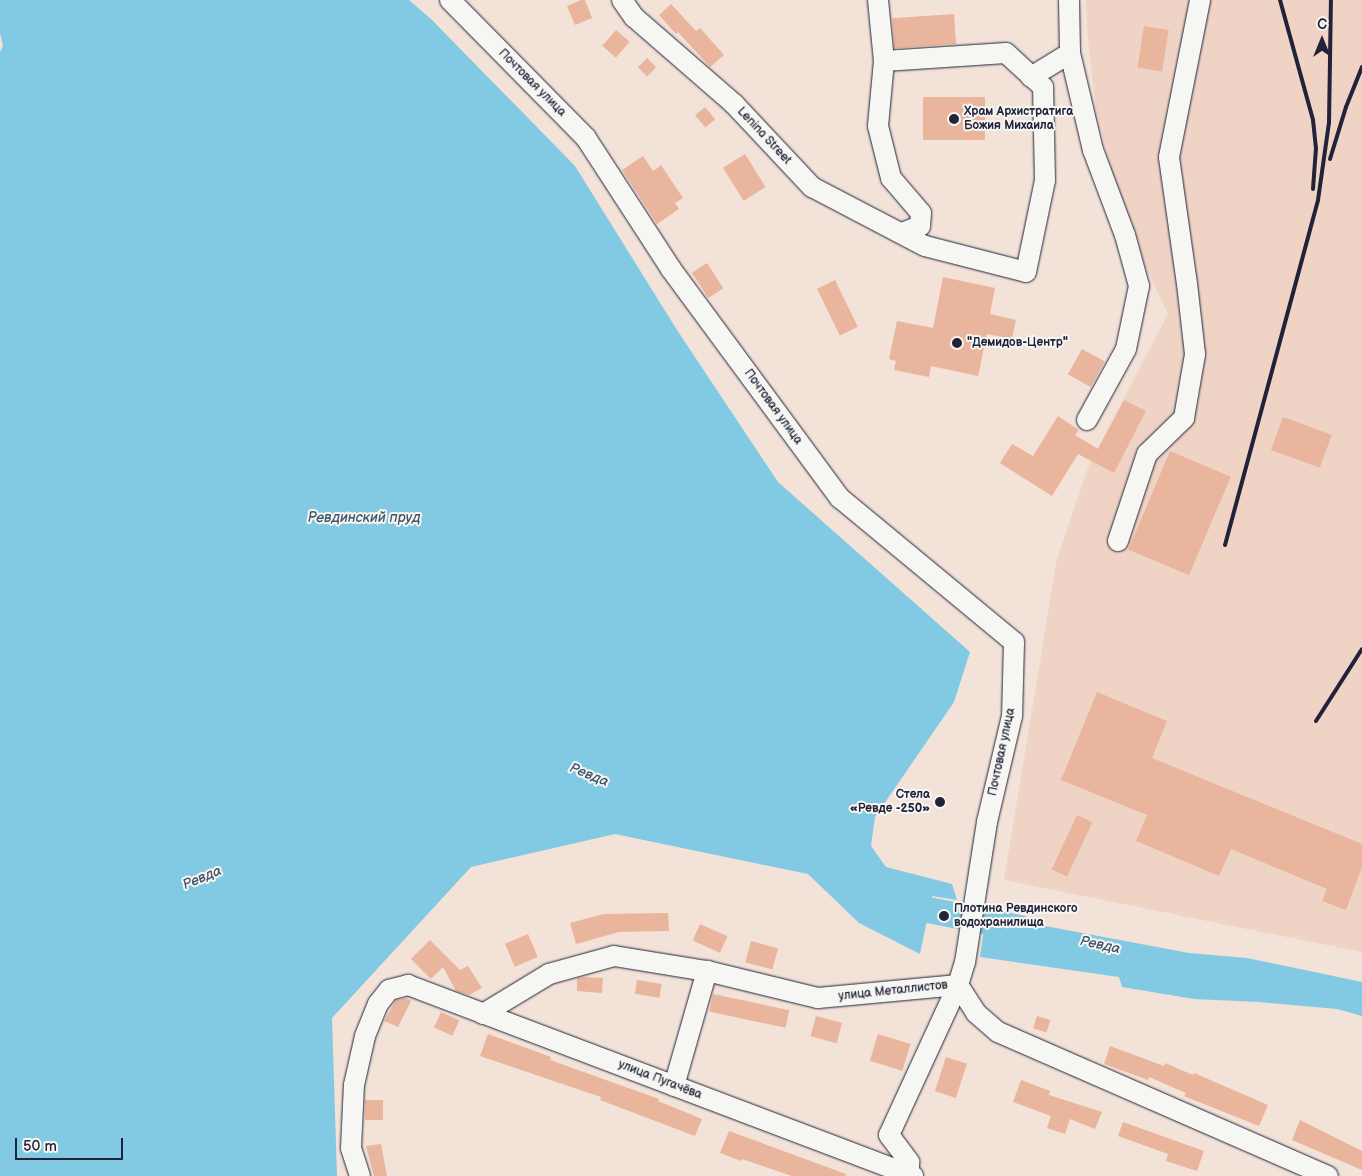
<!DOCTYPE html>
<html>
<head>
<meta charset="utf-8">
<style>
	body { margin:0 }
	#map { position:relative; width:1362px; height:1176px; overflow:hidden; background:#f2e2d8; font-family:"Balsamiq Sans",sans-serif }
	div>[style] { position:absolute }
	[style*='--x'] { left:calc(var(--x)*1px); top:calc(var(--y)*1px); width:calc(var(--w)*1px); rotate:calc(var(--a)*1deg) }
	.built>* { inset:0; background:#efd4c6 }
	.water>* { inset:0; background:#82c9e3 }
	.river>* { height:26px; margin:-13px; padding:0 13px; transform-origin:13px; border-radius:13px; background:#82c9e3 }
	.building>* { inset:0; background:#e9b59c; transform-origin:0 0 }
	.roads { filter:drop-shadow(0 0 1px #22223b) drop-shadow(0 0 1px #22223b) }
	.minor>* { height:20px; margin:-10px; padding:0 10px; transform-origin:10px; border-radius:10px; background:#f6f6f2 }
	.rail>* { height:4px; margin:-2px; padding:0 2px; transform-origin:2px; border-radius:2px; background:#22223b }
	.dots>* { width:14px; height:14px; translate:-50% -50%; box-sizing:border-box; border:2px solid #f6f6f2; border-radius:50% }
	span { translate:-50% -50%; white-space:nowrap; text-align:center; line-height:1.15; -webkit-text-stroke:4px #f6f6f2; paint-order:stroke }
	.street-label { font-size:12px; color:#22223b }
	.poi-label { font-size:12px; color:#22223b; font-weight:700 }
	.left { translate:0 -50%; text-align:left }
	.right { translate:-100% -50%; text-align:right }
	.water-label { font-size:14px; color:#3f546d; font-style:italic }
	.north { position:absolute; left:1297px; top:15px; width:50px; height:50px; -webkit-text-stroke:4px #f6f6f2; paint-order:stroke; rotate:0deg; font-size:14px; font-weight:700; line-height:20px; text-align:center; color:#22223b }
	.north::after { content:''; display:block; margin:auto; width:18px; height:22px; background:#22223b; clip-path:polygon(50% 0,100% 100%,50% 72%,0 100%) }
	.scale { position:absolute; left:15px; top:1138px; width:108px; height:22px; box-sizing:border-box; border:2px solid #22223b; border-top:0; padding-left:6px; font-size:15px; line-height:18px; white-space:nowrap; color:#22223b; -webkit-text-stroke:4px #f6f6f2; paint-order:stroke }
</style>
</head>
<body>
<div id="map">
	<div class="built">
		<div style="clip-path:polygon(1086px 0,1362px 0,1362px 952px,1004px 880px,1057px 559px,1089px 465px,1168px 314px,1123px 219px,1096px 110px,1088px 40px)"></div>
	</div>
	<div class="water">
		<div style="clip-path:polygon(0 0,409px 0,431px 19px,575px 166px,677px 330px,778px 482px,970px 652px,954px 702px,875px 817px,871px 846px,886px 867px,952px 884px,957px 900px,932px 896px,920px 954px,859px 923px,808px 874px,615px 834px,471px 867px,332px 1018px,337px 1176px,0 1176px,0 52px,3px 46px,0 33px)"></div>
		<div style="clip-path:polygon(986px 915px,1189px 953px,1247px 958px,1362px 982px,1362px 1016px,1337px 1009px,1259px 1002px,1194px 999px,1122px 987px,1119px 977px,980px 957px)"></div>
	</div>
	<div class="river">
		<div style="--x:896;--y:897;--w:35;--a:22"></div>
		<div style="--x:928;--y:910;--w:94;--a:11.1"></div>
	</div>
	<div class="building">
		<div style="clip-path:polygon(581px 0,585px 0,592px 18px,575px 25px,567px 6px)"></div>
		<div style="clip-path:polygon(671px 4px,696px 31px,700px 28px,724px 55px,710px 67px,678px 32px,676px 34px,659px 15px)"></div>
		<div style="left:954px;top:14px;width:30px;height:62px;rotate:86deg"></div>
		<div style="left:1144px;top:26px;width:25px;height:42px;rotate:9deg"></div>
		<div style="left:616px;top:30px;width:18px;height:21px;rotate:41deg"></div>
		<div style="left:647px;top:58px;width:13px;height:13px;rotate:45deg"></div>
		<div style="left:923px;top:97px;width:62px;height:43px"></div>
		<div style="left:705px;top:107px;width:16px;height:13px;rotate:50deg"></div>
		<div style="left:745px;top:154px;width:39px;height:26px;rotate:58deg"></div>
		<div style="clip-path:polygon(643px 156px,653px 171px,661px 165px,683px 198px,675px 203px,679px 209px,657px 224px,622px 170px)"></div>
		<div style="left:707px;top:263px;width:30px;height:18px;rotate:57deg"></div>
		<div style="clip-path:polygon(943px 277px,995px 288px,990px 314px,1016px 320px,1012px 339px,987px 334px,978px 376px,931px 366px,929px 377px,894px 370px,896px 361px,889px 359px,897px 321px,933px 328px)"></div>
		<div style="left:835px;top:280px;width:52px;height:20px;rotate:64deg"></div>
		<div style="left:1082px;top:349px;width:26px;height:29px;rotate:29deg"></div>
		<div style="clip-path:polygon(1124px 400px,1146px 411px,1114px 473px,1078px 454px,1052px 496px,1000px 463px,1012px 444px,1033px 456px,1058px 416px,1079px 430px,1075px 435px,1098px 449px)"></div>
		<div style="left:1283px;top:417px;width:52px;height:35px;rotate:20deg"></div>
		<div style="left:1170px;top:451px;width:66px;height:107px;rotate:23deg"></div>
		<div style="clip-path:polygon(1097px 692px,1167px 721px,1152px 758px,1362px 844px,1362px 867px,1346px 910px,1322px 901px,1327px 889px,1231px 849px,1219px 876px,1136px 841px,1147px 815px,1061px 780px)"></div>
		<div style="left:1077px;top:815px;width:17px;height:60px;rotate:25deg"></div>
		<div style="clip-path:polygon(668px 913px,669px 931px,619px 932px,576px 944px,570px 923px,604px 914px)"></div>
		<div style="left:700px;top:924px;width:30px;height:18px;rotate:24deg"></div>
		<div style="left:528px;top:934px;width:25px;height:25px;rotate:67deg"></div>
		<div style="clip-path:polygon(430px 940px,460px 970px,468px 966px,482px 988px,469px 995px,456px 991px,443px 967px,431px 979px,411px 959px)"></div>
		<div style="left:751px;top:941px;width:28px;height:22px;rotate:15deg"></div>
		<div style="clip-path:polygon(584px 977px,603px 978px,602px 993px,577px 991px,577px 978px)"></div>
		<div style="left:637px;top:980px;width:25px;height:14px;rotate:9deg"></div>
		<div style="left:713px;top:994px;width:78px;height:18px;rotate:12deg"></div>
		<div style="clip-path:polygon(406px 998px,411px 1001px,398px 1027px,384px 1021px,396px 1000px)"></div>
		<div style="left:441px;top:1012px;width:20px;height:17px;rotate:24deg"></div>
		<div style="left:816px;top:1016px;width:27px;height:21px;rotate:15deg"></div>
		<div style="left:1037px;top:1016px;width:14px;height:13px;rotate:17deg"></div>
		<div style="clip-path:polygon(488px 1034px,551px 1057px,550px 1060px,659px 1099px,658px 1101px,702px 1119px,695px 1136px,600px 1100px,601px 1097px,480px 1056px)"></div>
		<div style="left:878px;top:1034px;width:34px;height:28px;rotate:17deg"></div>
		<div style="clip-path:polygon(1110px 1046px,1164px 1066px,1165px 1063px,1193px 1075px,1194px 1073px,1268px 1105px,1259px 1126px,1184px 1096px,1186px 1093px,1149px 1077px,1148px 1080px,1104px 1064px)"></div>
		<div style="left:946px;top:1057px;width:22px;height:36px;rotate:18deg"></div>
		<div style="clip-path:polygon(1021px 1080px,1050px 1091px,1049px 1095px,1102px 1112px,1095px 1129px,1070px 1119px,1065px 1134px,1047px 1128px,1051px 1116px,1013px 1102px)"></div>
		<div style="left:383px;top:1100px;width:20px;height:18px;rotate:90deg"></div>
		<div style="clip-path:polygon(1300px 1120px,1362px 1151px,1362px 1170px,1292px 1140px)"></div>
		<div style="clip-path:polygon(1123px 1122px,1204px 1151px,1197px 1171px,1166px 1161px,1168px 1154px,1118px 1136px)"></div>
		<div style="clip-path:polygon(729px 1131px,846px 1174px,846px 1176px,792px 1176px,742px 1159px,741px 1161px,720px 1153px)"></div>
		<div style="clip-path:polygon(381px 1144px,387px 1176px,374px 1176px,366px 1146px)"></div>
	</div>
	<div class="roads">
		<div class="minor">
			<div style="--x:450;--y:0;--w:194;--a:45.4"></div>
			<div style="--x:586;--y:138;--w:156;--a:57"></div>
			<div style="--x:671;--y:269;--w:285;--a:53.6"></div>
			<div style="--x:840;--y:498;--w:226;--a:39.6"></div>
			<div style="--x:1014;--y:642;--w:74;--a:91.5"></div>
			<div style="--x:1012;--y:716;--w:109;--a:103.3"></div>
			<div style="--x:987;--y:822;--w:142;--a:98.9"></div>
			<div style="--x:965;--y:962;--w:24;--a:107"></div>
			<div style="--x:958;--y:985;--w:165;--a:114.7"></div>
			<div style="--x:889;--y:1135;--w:34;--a:53"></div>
			<div style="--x:909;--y:1162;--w:14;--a:90"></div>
			<div style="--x:622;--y:0;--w:21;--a:55"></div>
			<div style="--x:634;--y:17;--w:133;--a:41"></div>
			<div style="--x:734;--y:104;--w:114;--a:46.8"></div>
			<div style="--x:812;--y:187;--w:127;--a:27.6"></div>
			<div style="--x:925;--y:246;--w:104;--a:14.4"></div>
			<div style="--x:1026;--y:272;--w:94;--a:-78.3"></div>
			<div style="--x:1045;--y:180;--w:93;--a:-91.2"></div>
			<div style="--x:1043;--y:87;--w:50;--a:-137.4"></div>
			<div style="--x:1006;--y:53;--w:122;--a:176.2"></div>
			<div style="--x:878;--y:0;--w:61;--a:84.4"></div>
			<div style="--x:884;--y:61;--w:65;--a:95.3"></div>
			<div style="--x:878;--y:126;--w:54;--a:76"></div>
			<div style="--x:891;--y:178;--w:46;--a:49.4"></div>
			<div style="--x:921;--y:213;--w:13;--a:94"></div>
			<div style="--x:920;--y:226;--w:19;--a:159"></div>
			<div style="--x:1069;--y:0;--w:53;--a:88.9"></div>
			<div style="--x:1070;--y:53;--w:100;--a:76.7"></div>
			<div style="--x:1093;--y:150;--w:91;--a:69.4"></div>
			<div style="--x:1125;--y:235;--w:53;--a:74.6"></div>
			<div style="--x:1139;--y:286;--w:64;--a:101.7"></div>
			<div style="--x:1126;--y:349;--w:81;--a:118.8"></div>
			<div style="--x:1031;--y:77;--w:46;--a:-31.6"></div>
			<div style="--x:1118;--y:541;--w:92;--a:-71.6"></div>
			<div style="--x:1147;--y:454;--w:52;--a:-44.2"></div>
			<div style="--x:1184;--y:418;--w:65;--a:-80.2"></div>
			<div style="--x:1195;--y:354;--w:70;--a:-96.5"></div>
			<div style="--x:1187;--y:284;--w:128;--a:-98.1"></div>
			<div style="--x:1169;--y:157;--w:160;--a:-78.8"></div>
			<div style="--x:958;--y:985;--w:33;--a:57"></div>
			<div style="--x:976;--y:1013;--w:29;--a:41"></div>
			<div style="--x:998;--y:1032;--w:360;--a:23.6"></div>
			<div style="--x:483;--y:1014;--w:77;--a:-31.2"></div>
			<div style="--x:549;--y:974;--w:67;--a:-15.5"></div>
			<div style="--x:614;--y:956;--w:94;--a:9.2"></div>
			<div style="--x:707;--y:971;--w:114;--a:13.7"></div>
			<div style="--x:818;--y:998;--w:141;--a:-5.3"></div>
			<div style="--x:674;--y:1086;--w:120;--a:-74"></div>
			<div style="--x:360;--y:1176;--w:29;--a:-108"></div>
			<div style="--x:351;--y:1148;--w:63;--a:-87.3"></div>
			<div style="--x:354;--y:1085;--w:50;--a:-77.3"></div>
			<div style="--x:365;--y:1036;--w:35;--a:-68"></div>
			<div style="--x:378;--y:1004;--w:18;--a:-52"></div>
			<div style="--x:389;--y:990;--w:20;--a:-15"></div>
			<div style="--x:408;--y:985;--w:540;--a:20.72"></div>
		</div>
	</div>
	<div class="rail">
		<div style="--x:1280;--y:0;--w:124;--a:74.6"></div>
		<div style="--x:1313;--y:120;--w:28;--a:84"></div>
		<div style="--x:1316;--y:148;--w:41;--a:94.2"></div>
		<div style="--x:1330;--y:159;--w:54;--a:-72.9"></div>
		<div style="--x:1346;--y:107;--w:43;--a:-68.2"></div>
		<div style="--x:1225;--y:545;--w:357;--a:-74.9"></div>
		<div style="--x:1318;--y:200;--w:78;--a:-81.9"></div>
		<div style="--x:1329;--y:123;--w:123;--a:-89.1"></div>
		<div style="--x:1316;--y:721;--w:85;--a:-57.4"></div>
	</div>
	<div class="dots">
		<div style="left:954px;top:119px;background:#22223b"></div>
		<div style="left:957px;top:343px;background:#22223b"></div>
		<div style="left:940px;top:802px;background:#22223b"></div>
		<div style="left:944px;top:916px;background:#22223b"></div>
	</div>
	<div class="street-label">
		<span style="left:532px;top:83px;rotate:45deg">Почтовая улица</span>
		<span style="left:764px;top:136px;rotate:47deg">Lenina Street</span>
		<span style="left:773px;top:407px;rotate:54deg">Почтовая улица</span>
		<span style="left:1002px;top:752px;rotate:-78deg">Почтовая улица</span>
		<span style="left:893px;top:991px;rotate:-6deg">улица Металлистов</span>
		<span style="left:660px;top:1080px;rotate:21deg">улица Пугачёва</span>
	</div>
	<div class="poi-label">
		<span class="left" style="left:964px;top:119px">Храм Архистратига<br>Божия Михаила</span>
		<span class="left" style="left:967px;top:343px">"Демидов-Центр"</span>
		<span class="right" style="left:930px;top:802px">Стела<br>«Ревде -250»</span>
		<span class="left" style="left:954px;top:916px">Плотина Ревдинского<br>водохранилища</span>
	</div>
	<div class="water-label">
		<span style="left:364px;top:518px">Ревдинский пруд</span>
		<span style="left:589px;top:775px;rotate:22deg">Ревда</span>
		<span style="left:202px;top:878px;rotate:-23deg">Ревда</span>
		<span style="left:1100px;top:945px;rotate:12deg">Ревда</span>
	</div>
	<div class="north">С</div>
	<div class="scale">50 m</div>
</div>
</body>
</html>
